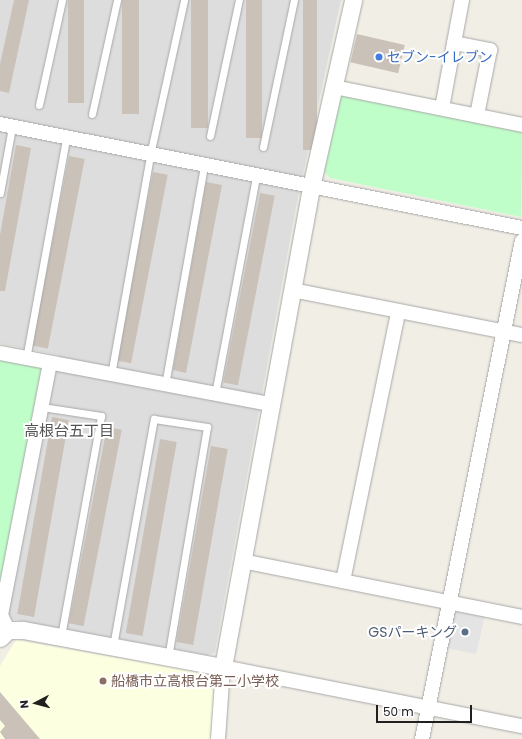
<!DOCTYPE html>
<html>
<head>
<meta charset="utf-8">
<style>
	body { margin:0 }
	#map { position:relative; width:522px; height:739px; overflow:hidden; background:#f1eee6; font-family:Poppins,"Noto Sans JP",sans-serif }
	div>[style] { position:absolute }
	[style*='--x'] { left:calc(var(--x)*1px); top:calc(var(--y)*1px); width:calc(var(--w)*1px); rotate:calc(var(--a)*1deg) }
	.residential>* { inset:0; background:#dedddd }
	.education>* { inset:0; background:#fdffe1 }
	.park>* { inset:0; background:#c0fec9 }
	.parking>* { inset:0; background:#e4e4e4 }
	.building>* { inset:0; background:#cac1b8; transform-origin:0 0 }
	.roads { filter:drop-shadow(0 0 1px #a7a7a7) drop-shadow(0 0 1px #a7a7a7) }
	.service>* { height:7px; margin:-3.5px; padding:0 3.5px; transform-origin:3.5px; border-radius:3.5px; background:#fff }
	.minor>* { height:14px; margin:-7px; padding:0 7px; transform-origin:7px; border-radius:7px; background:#fff }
	.tertiary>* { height:17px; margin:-8.5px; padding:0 8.5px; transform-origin:8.5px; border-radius:8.5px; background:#fff }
	.dots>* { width:11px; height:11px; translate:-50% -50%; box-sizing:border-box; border:2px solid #fff; border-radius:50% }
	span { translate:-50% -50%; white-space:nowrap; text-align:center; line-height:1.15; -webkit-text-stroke:4px #fff; paint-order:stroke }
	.shop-label { font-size:14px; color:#366cbe }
	.left { translate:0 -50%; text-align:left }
	.service-label { font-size:14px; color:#4e5e75 }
	.right { translate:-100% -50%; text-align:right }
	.education-label { font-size:14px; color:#785e54 }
	.neighbourhood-label { font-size:15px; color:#535353 }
	.north { position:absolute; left:16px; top:683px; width:40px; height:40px; -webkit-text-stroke:3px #fff; paint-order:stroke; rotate:264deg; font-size:11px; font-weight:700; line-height:16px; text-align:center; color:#202020 }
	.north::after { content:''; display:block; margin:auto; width:14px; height:18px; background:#202020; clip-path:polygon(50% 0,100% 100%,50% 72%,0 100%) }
	.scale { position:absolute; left:376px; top:705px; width:96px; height:18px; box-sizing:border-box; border:2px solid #202020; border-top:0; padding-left:5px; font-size:12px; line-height:14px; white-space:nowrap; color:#202020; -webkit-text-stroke:3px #fff; paint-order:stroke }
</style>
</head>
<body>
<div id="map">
	<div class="residential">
		<div style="clip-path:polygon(0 0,341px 0,297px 202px,215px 652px,212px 654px,206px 655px,10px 619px,8px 614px,58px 355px,0 344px)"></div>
	</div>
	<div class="education">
		<div style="clip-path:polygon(16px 640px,198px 672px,215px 690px,211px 739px,0 739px,0 666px)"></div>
	</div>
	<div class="park">
		<div style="clip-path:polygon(344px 95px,522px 131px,521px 217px,330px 178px,324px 171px,340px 98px)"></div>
		<div style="clip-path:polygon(0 359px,43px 367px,0 587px)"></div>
	</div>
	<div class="parking">
		<div style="clip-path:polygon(458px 611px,485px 616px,476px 654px,446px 648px,453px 613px)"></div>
	</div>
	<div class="building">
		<div style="clip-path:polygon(14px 0,29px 0,9px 93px,0 91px,0 64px)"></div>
		<div style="left:68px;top:0;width:16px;height:103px"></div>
		<div style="left:122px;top:0;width:17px;height:114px"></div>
		<div style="left:191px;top:0;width:17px;height:128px"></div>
		<div style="left:246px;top:0;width:16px;height:138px"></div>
		<div style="left:303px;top:0;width:14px;height:150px"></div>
		<div style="left:357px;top:34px;width:49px;height:29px;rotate:13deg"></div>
		<div style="clip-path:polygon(16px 145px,31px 148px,5px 291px,0 291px,0 235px)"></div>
		<div style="left:69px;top:156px;width:16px;height:193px;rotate:11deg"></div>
		<div style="left:153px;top:172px;width:15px;height:192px;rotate:11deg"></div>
		<div style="clip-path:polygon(206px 182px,222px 185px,186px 373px,173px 370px)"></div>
		<div style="left:260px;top:193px;width:15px;height:193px;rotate:11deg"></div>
		<div style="left:52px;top:417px;width:17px;height:200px;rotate:10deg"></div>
		<div style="left:107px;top:427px;width:15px;height:200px;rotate:11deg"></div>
		<div style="left:160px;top:439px;width:17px;height:197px;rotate:10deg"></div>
		<div style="left:211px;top:446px;width:17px;height:199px;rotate:10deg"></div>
		<div style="clip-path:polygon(0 692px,40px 739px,5px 739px,0 732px,5px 726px,0 720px)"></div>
	</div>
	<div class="roads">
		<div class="service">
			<div style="--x:39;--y:105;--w:107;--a:-77.6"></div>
			<div style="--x:92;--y:114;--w:117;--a:-77.6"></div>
			<div style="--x:210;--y:136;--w:139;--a:-78"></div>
			<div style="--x:263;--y:147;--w:150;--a:-78.1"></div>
			<div style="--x:0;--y:193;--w:67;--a:-79.7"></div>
			<div style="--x:26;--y:359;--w:225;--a:-79.7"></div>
			<div style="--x:111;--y:375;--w:223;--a:-79.9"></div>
			<div style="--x:150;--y:155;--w:159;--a:-77.6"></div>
			<div style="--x:165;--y:385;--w:223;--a:-79.9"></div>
			<div style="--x:215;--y:394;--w:222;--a:-79.3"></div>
			<div style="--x:42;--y:407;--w:60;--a:8.7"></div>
			<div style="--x:101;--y:416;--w:225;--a:100.3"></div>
			<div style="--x:113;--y:646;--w:231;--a:-79.8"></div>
			<div style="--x:154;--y:419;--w:54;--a:8.6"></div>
			<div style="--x:207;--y:427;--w:233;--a:99.6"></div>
		</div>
		<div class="minor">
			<div style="--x:454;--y:43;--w:37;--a:11"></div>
			<div style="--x:490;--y:50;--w:66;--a:101.3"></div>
			<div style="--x:334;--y:87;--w:192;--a:11.4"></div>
			<div style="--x:442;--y:108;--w:110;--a:-79.5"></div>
			<div style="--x:0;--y:124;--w:532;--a:11.27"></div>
			<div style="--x:292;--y:290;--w:234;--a:11.1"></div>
			<div style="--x:0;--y:353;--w:276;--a:10.7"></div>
			<div style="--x:242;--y:561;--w:286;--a:11.3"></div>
			<div style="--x:343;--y:581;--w:275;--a:-78.4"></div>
			<div style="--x:8;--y:630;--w:17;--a:-115"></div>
			<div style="--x:1;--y:615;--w:256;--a:-79"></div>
			<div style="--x:218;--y:739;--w:72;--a:-86"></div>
			<div style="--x:223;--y:667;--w:305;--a:11.2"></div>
			<div style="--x:422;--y:739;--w:508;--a:-78.65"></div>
		</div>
		<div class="tertiary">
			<div style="--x:0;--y:638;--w:11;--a:-45"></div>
			<div style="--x:8;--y:630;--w:15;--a:0"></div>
			<div style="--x:23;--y:630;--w:203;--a:10.5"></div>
			<div style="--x:223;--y:667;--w:488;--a:-79.6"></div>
			<div style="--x:311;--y:187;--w:192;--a:-77.3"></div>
		</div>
	</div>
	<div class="dots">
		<div style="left:379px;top:57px;background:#3f7fe0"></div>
		<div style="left:465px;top:632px;background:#5c6f8a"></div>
		<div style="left:103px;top:681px;background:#8d6e63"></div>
	</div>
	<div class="shop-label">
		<span class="left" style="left:387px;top:57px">セブン-イレブン</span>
	</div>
	<div class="service-label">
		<span class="right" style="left:457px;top:632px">GSパーキング</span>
	</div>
	<div class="education-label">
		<span class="left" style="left:111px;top:681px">船橋市立高根台第二小学校</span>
	</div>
	<div class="neighbourhood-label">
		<span style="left:69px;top:431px">高根台五丁目</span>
	</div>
	<div class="north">N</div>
	<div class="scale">50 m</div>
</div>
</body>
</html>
